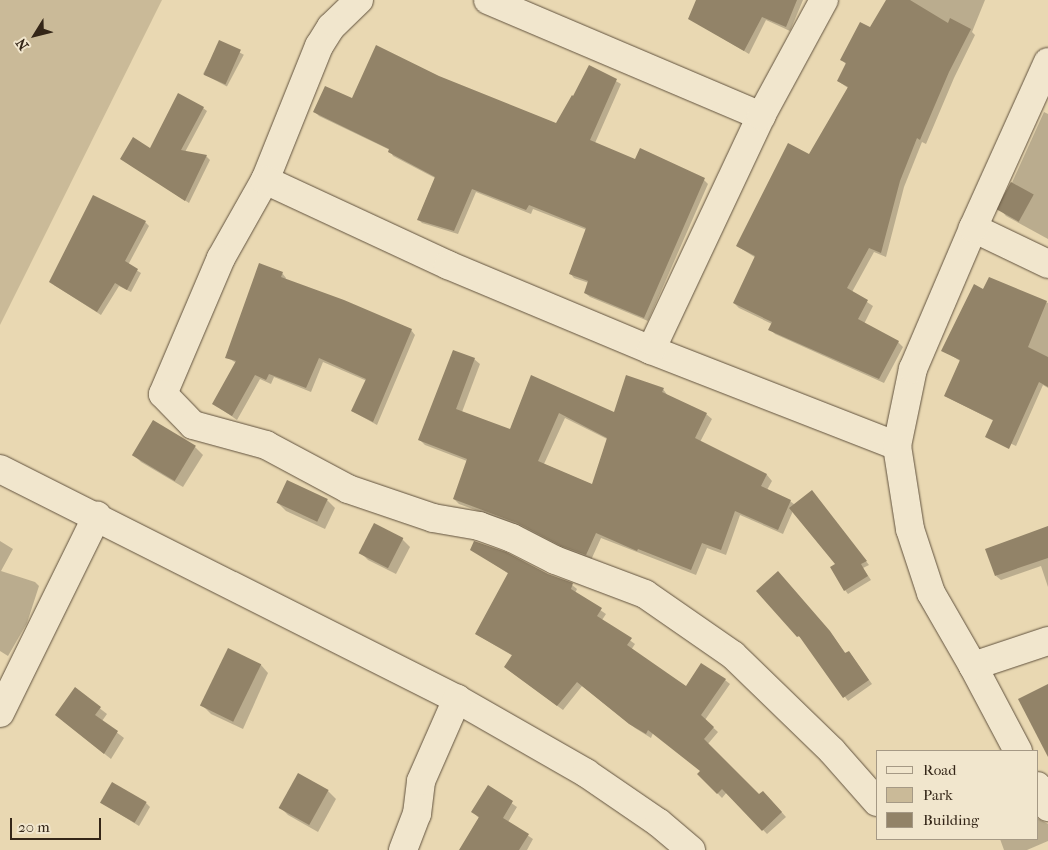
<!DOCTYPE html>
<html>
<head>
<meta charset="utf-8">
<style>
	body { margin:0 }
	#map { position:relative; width:1048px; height:850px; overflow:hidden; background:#e9d8b2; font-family:"IM FELL French Canon",serif }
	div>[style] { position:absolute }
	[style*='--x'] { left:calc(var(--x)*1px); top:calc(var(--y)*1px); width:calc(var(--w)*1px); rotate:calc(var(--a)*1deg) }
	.green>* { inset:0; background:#caba98 }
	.shadow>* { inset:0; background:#0003; transform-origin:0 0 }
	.building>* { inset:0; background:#928368; transform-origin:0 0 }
	.roads { filter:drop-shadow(0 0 1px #61523e) drop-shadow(0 0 1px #61523e) }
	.minor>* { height:28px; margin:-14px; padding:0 14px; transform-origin:14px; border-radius:14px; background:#f1e6cd }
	span { translate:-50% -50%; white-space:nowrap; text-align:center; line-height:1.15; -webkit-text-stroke:5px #f1e6cd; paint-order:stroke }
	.legend { position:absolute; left:876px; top:750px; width:162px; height:90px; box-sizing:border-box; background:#f1e6cd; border:1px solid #a59985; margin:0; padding:6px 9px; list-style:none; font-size:15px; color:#342618 }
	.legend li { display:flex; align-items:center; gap:10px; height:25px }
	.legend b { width:25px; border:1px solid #a59985 }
	.north { position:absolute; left:10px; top:10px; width:50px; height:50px; -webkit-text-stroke:4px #f1e6cd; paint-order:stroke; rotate:234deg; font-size:14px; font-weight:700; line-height:20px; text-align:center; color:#342618 }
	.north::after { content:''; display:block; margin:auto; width:18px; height:22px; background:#342618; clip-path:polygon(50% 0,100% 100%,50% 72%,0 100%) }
	.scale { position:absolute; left:10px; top:818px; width:91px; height:22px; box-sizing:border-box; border:2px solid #342618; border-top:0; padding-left:6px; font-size:15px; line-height:18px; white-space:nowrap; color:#342618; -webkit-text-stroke:4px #f1e6cd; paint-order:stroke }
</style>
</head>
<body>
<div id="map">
	<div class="green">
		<div style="clip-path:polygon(0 0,162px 0,0 325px)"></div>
	</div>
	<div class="shadow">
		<div style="clip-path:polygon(697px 0,803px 0,790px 31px,766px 20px,749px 54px,690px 19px)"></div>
		<div style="clip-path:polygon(888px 0,985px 0,972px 32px,975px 35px,954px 78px,926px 144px,922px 142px,904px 187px,886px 257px,874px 252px,852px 292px,873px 306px,864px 324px,898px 342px,903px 347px,884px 383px,775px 334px,770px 329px,772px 324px,739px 308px,734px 303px,756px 258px,737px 246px,810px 156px,848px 88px,838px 81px,847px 65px,842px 60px,871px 28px)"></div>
		<div style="left:220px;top:42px;width:27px;height:36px;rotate:28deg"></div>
		<div style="clip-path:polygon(590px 66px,621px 84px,595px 143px,636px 161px,704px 180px,708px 184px,648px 321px,590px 297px,585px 293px,589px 283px,574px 278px,570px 273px,587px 230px,533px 209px,531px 214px,476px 192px,458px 234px,422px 223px,418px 219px,435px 178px,393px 156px,390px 150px,319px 116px,315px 112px,439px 77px,557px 124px,574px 98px)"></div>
		<div style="clip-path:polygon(203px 108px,207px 111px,185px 152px,206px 156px,210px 160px,189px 203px,126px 162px,151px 149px)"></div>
		<div style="clip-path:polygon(1044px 112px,1048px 114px,1048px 239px,1006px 216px,1000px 209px)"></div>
		<div style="clip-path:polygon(145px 222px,149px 226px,128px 265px,141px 273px,131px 292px,119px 286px,101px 315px,54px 285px)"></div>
		<div style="clip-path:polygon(282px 273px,286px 278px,285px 280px,411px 330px,415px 335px,377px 425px,352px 411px,367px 381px,323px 362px,311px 392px,274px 377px,271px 384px,260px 379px,237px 420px,214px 404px,236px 363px,227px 357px)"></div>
		<div style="clip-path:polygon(990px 279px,1048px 303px,1048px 388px,1043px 385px,1016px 446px,993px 435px,994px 421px,945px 396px,960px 361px,943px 350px)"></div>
		<div style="clip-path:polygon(evenodd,474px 359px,480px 364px,462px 412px,510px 430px,531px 377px,615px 414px,663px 389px,668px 396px,706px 414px,712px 419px,700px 442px,767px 475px,772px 481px,767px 490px,790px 501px,795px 505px,815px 496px,869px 565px,863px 568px,871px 580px,848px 594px,845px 590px,836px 564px,793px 511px,783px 534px,740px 515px,726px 555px,707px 548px,696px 575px,601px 538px,591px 560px,568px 551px,524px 528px,459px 504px,454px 499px,467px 461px,425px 445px,420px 440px,474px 359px,565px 418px,607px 439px,593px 485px,544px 464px,565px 418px)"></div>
		<div style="clip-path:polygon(195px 447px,203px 455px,183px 487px,141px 462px,134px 455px)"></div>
		<div style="clip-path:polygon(327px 500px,335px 508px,325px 529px,286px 511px,278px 503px)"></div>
		<div style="clip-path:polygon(1048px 527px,1048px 587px,1041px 566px,1001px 580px,996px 576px)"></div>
		<div style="clip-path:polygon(402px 539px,410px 547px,396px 574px,368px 560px,361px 553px)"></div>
		<div style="clip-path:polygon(0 541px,13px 549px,1px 571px,35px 582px,39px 586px,27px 623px,8px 656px,0 651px)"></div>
		<div style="clip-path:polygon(471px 549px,572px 585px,577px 589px,575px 593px,606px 614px,602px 620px,635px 644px,631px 650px,687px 687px,725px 680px,730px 684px,705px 720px,718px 732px,707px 745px,759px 796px,768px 797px,786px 817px,767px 834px,727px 792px,722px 798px,699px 774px,702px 771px,653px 733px,651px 738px,635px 728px,582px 686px,563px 710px,510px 671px,513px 656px,476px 634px,509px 574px)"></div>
		<div style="clip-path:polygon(781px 576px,833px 636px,846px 654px,852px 656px,872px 684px,848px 701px,803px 639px,798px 636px)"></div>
		<div style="clip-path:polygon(229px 650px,261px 665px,268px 673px,243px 729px,211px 714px,203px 706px)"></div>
		<div style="clip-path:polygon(75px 689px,107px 714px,102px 721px,124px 738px,111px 759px,63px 721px)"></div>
		<div style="clip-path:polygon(488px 787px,517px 807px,508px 822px,533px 839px,527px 850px,460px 850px,479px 818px,473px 812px)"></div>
		<div style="clip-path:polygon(328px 791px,336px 799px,318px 832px,288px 815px,280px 807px)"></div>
		<div style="clip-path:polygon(102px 803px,146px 803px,150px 807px,139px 826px)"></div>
		<div style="clip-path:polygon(1037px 818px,1048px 824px,1048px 841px,1027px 850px,1004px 850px,1000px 839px,1037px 839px)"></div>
	</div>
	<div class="building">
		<div style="clip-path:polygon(696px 0,797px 0,786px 27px,762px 17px,744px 51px,688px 19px)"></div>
		<div style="clip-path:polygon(886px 0,910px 0,948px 23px,950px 18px,971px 29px,949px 72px,920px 140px,917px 138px,900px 181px,881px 253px,869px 248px,847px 288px,868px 300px,858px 319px,899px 341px,879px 379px,768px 330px,772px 322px,733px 303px,755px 256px,736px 246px,788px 143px,809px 154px,848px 87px,837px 81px,846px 63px,840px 60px,860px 22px,870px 27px)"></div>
		<div style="left:219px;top:40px;width:24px;height:38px;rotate:24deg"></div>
		<div style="clip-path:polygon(376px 45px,439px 76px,556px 123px,572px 95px,573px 96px,589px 65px,617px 79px,590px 140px,635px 159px,640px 148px,705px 178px,644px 318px,584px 293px,588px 281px,569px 274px,586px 228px,529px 205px,526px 210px,472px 189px,454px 231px,417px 220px,435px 177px,388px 152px,389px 149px,313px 112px,325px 86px,352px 98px)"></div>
		<div style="clip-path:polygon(178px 93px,204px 107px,181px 150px,207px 155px,185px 201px,120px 159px,133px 137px,150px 148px)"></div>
		<div style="left:1011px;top:182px;width:26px;height:31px;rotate:29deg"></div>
		<div style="clip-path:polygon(93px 195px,146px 221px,125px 261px,138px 269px,127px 290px,115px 283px,97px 312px,49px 282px)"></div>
		<div style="clip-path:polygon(259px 263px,283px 272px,281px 277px,344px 300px,412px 329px,373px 422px,351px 411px,366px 379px,319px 358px,306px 388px,269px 374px,266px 380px,255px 375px,232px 416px,212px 404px,236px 361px,225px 358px)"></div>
		<div style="clip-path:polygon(989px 277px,1047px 301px,1028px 347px,1048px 357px,1048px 387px,1039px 382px,1009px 449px,985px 437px,993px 420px,944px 396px,960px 360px,941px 351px,974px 284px,983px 289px)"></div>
		<div style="clip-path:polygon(evenodd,453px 350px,475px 358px,456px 409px,510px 429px,531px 375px,614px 412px,626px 375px,664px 388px,662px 392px,707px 413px,695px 438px,767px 474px,761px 486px,791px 500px,778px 530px,735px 511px,721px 550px,702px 543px,691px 570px,638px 549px,637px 551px,596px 533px,586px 555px,561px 546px,517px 523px,453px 499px,467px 459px,418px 440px,453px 350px,559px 413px,607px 438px,592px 484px,538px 461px,559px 413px)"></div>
		<div style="left:153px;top:420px;width:50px;height:41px;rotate:31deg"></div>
		<div style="left:287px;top:480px;width:45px;height:25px;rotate:25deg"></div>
		<div style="clip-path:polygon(812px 490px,867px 561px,861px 564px,868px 576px,844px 591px,830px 567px,835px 564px,789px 508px)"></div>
		<div style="left:374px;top:523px;width:33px;height:34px;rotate:27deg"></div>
		<div style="clip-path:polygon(1048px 526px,1048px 558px,995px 576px,985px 549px)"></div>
		<div style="clip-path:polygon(474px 541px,506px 552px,548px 574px,573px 583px,571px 589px,602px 608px,597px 616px,632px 638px,627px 645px,686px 686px,701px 663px,726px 679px,701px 715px,714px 727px,704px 739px,759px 794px,763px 791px,782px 812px,762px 831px,722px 789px,717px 794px,697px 774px,700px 771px,648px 730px,646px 734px,629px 724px,577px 682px,557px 706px,504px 667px,512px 655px,475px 634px,508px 573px,470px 550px)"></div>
		<div style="clip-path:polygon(778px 571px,830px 631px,845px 653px,849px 651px,869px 680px,843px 698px,799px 636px,797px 637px,756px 591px)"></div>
		<div style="left:228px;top:648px;width:37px;height:64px;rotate:26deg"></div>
		<div style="clip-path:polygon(1048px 684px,1048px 757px,1018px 699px)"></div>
		<div style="clip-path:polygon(75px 687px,101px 707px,95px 715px,118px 731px,104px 754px,55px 715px)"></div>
		<div style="left:298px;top:773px;width:35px;height:40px;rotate:29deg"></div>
		<div style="left:112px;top:782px;width:40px;height:24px;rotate:30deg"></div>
		<div style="clip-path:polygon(488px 785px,513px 801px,503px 818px,529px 834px,519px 850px,459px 850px,479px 817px,471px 812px)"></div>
	</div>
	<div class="roads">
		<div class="minor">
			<div style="--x:359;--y:0;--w:39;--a:136"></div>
			<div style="--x:331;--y:27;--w:22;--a:122"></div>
			<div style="--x:319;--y:46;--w:144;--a:111.9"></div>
			<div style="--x:265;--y:180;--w:90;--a:119.4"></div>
			<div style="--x:221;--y:258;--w:148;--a:113.1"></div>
			<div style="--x:163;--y:394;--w:43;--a:45.9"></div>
			<div style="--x:193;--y:425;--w:76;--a:15.3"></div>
			<div style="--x:266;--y:445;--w:93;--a:28.2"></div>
			<div style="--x:348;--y:489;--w:90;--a:18.8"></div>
			<div style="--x:433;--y:518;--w:47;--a:9.9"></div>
			<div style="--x:479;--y:526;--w:35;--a:20"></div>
			<div style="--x:512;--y:538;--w:48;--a:27.1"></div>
			<div style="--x:555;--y:560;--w:96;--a:20.7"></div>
			<div style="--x:645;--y:594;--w:107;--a:34.7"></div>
			<div style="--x:733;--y:655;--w:138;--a:44.1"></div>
			<div style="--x:832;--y:751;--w:68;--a:48.6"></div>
			<div style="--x:488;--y:0;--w:297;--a:23"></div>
			<div style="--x:265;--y:180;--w:202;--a:24.9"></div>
			<div style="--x:448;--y:265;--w:220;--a:22.7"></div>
			<div style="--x:651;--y:350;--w:264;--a:21.3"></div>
			<div style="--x:973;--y:228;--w:83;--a:25.6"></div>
			<div style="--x:651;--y:350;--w:259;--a:-64.8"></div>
			<div style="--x:761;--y:116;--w:132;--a:-61.5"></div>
			<div style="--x:0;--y:469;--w:512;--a:26.72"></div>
			<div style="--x:457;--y:699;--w:149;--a:29.8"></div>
			<div style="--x:586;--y:773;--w:88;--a:34.4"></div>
			<div style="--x:659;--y:823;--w:42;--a:40.2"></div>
			<div style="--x:973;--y:666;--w:79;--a:-18.4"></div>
			<div style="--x:0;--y:713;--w:220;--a:-63.8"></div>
			<div style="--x:1018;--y:751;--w:96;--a:-117.9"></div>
			<div style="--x:973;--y:666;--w:84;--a:-119.9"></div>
			<div style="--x:931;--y:593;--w:67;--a:-108.2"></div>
			<div style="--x:910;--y:529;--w:84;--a:-98.9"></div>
			<div style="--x:897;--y:446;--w:79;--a:-78.3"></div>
			<div style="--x:913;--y:369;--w:153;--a:-66.9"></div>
			<div style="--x:973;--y:228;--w:182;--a:-65.7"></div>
			<div style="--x:1037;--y:786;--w:24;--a:62"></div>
			<div style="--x:403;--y:850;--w:39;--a:-69"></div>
			<div style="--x:417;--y:814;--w:33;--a:-83"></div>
			<div style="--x:421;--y:781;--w:90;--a:-66.3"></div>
		</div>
	</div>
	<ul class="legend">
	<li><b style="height:6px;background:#f1e6cd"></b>Road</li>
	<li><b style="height:14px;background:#caba98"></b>Park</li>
	<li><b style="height:14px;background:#928368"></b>Building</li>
	</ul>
	<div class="north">N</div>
	<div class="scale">20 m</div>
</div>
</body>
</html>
